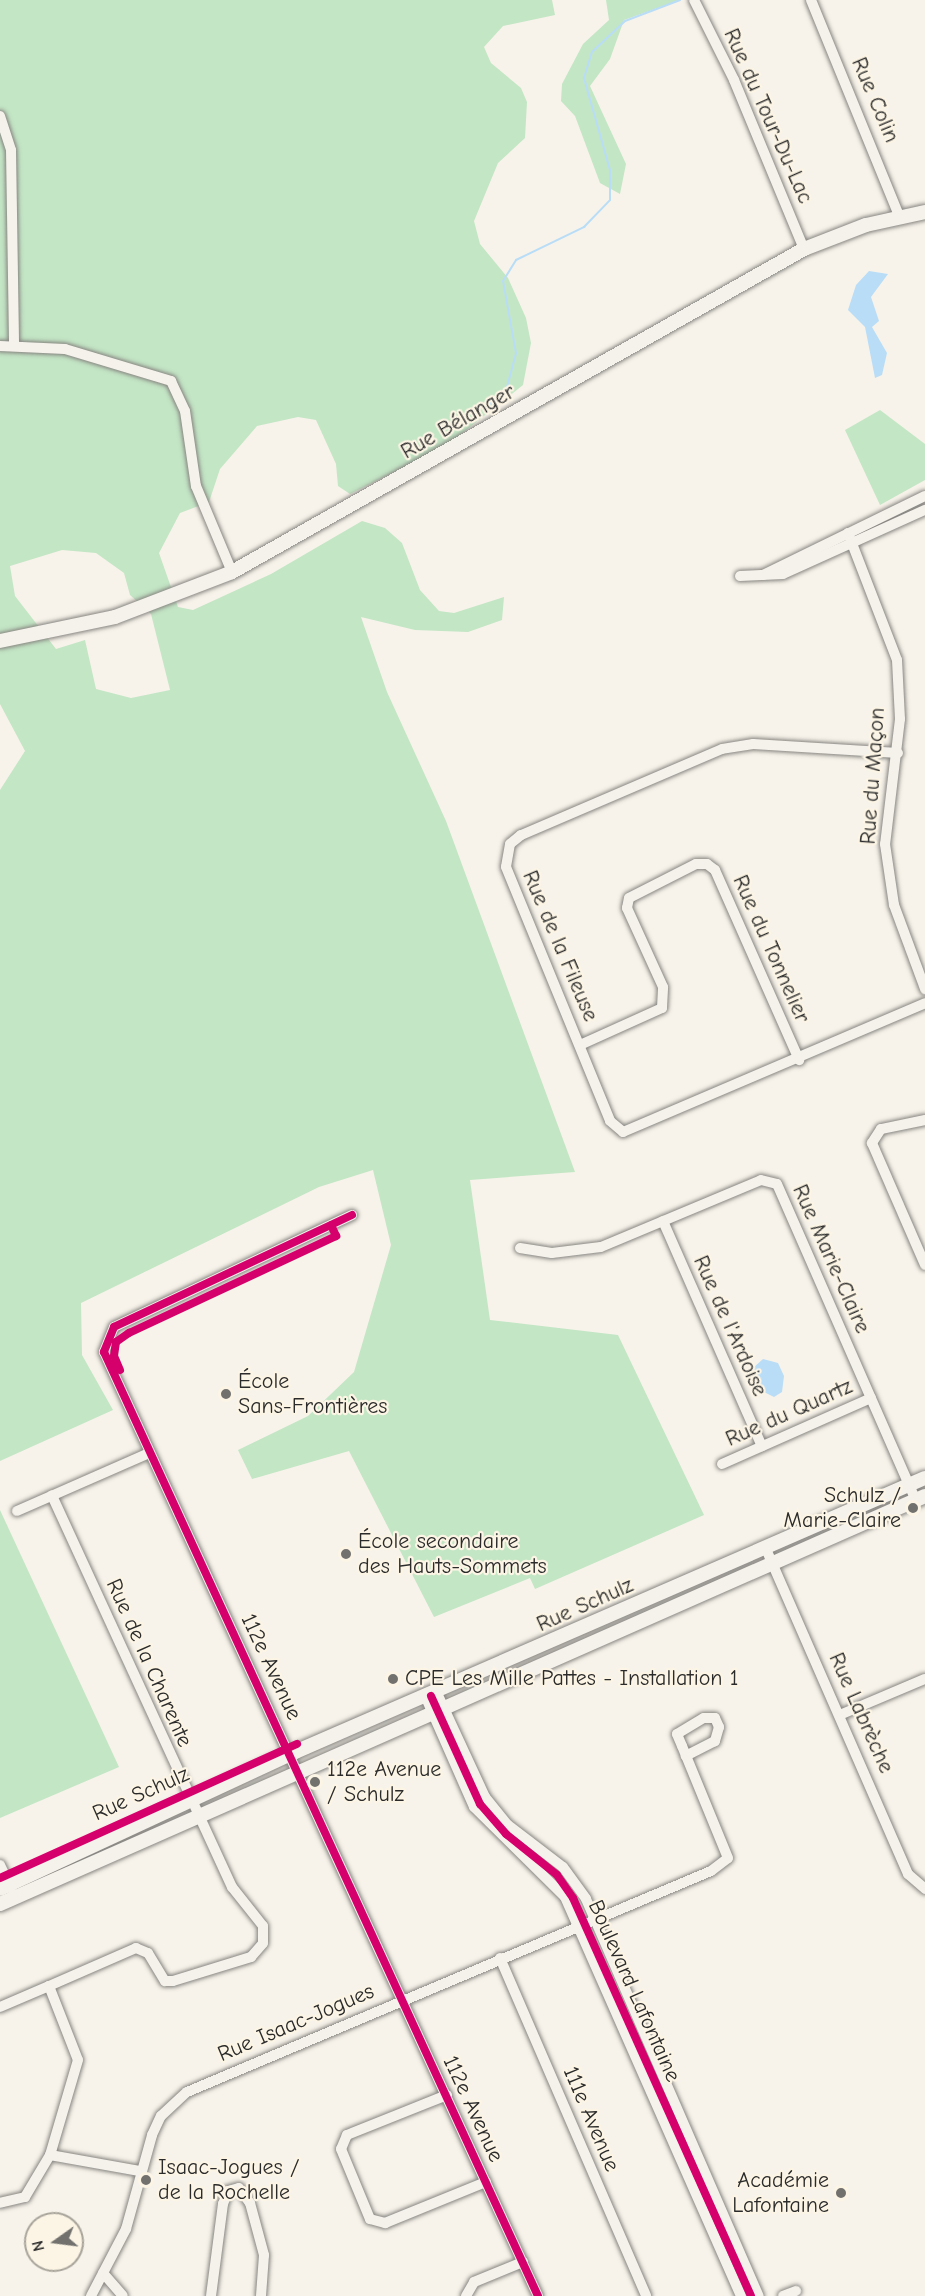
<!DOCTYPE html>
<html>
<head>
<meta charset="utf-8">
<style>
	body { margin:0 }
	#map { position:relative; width:925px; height:2296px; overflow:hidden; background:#f7f3ea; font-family:"Comic Neue",sans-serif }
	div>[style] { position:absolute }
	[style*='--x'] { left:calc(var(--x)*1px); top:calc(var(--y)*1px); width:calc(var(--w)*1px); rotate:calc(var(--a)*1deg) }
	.green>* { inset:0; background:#c3e6c5 }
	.water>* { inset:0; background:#b9ddf7 }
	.stream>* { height:2px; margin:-1px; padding:0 1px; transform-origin:1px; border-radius:1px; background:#b9ddf7 }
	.roads { filter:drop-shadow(0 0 2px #878581) drop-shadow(0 0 2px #878581) }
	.street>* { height:10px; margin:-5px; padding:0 5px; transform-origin:5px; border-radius:5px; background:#f5f2ec }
	.secondary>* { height:14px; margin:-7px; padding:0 7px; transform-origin:7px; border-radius:7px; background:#f5f2ec }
	.cycleway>* { height:8px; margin:-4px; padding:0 4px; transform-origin:4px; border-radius:4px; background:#d6006c }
	.dots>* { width:16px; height:16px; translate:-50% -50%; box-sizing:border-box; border:3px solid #fcf5e5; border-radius:50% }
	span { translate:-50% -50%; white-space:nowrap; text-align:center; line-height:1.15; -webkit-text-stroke:4.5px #fcf5e5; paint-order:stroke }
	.street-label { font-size:22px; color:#2b2b2b }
	.poi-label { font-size:22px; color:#2b2b2b }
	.left { translate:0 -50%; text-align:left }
	.right { translate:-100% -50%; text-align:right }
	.north { position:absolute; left:24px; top:2212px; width:60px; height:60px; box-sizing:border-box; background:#fcf5e5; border:2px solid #a8a49b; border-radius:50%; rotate:256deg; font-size:16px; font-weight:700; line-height:24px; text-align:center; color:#2b2b2b }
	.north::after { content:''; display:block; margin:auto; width:21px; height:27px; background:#72716e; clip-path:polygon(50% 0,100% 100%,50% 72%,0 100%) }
</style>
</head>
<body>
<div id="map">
	<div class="green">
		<div style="clip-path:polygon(evenodd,0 0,552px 0,555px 15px,503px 26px,484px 47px,491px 63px,521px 88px,527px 102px,525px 138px,498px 163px,474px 221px,480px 244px,508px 278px,526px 318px,531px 343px,523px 385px,446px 446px,350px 494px,338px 486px,336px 464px,316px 420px,298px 417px,257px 426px,220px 469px,209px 502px,180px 513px,159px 553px,178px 607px,193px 610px,271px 574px,362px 521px,385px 528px,402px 543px,420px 590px,439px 611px,454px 613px,504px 597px,502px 620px,468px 632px,415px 630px,361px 617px,387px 692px,446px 821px,575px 1172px,470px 1180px,490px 1320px,618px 1335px,704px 1515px,535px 1589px,530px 1578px,434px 1617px,349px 1451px,252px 1479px,238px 1450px,308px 1416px,354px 1372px,391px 1245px,373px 1170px,319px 1187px,81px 1303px,82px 1355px,113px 1410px,0 1461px,0 790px,25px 751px,0 704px,0 0,62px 550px,96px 553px,124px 573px,130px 595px,151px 614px,170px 690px,131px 698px,96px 689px,85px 640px,56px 649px,15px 596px,10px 566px,62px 550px)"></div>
		<div style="clip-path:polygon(606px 0,680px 0,624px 20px,610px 59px,590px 86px,626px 164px,620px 194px,600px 183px,575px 116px,561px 101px,562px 84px,583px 44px,609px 20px)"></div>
		<div style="clip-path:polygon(880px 410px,925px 444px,925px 480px,880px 505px,845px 430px)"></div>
		<div style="clip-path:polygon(0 1510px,119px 1767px,0 1818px)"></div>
	</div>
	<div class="water">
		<div style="clip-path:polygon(869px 271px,888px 274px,871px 297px,879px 321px,872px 327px,887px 353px,882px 375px,875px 378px,865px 327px,848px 310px,856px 285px)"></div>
		<div style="clip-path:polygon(763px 1359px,778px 1363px,784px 1376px,782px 1392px,774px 1397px,764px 1392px,753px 1368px)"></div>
	</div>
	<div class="stream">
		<div style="--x:489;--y:405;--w:25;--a:-45"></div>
		<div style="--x:507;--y:387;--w:35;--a:-75"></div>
		<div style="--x:516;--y:353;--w:73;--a:-100.2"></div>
		<div style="--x:503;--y:281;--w:25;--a:-58"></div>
		<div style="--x:516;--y:260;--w:76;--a:-25.9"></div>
		<div style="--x:584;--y:227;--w:37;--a:-46"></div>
		<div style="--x:610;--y:200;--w:30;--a:-90"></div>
		<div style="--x:610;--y:170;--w:96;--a:-105.8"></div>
		<div style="--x:584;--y:78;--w:27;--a:-73"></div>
		<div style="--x:592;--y:52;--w:45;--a:-43.2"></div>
		<div style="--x:625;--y:21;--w:59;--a:-20.9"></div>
	</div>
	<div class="roads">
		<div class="street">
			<div style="--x:694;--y:0;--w:89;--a:63.4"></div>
			<div style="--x:734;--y:80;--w:183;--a:67.5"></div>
			<div style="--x:811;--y:0;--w:233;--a:67.8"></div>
			<div style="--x:0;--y:116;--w:36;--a:72"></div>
			<div style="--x:11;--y:150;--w:196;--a:89.1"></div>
			<div style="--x:0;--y:346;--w:65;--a:2.6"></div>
			<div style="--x:65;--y:349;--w:111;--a:16.8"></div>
			<div style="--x:171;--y:381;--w:33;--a:65"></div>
			<div style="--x:185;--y:411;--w:76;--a:81.7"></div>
			<div style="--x:196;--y:486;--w:93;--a:67.3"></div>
			<div style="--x:848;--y:533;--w:136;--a:68.9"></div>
			<div style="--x:897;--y:660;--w:59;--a:87.1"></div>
			<div style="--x:900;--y:719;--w:126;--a:96.8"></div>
			<div style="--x:885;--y:844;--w:62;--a:81.6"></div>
			<div style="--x:894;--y:905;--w:90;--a:69.7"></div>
			<div style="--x:763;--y:575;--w:180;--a:-26"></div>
			<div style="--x:740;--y:576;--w:43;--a:-2.7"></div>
			<div style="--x:783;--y:574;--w:156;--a:-24.3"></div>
			<div style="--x:898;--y:753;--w:145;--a:-176.4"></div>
			<div style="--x:753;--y:744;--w:31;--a:171"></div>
			<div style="--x:722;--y:749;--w:219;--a:156.8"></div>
			<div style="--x:521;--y:835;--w:14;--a:141"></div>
			<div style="--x:510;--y:844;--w:23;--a:100"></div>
			<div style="--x:506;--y:867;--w:274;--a:67.7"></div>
			<div style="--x:610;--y:1121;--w:17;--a:40"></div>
			<div style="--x:623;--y:1132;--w:328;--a:-23.1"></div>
			<div style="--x:580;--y:1045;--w:90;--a:-24.3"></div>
			<div style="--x:662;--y:1008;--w:21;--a:-87"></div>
			<div style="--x:663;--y:987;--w:87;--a:-114.5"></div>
			<div style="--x:627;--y:908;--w:10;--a:-79"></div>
			<div style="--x:629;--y:898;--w:75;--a:-26.9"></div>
			<div style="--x:696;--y:864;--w:11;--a:0"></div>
			<div style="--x:707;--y:864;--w:10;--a:37"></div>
			<div style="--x:715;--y:870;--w:208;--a:66.1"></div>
			<div style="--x:925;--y:1120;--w:45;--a:168.4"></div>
			<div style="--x:881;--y:1129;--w:17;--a:123"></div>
			<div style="--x:872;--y:1143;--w:133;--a:66.5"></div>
			<div style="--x:352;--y:1215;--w:263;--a:154.8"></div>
			<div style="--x:114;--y:1327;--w:27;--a:112"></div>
			<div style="--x:104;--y:1352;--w:1039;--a:65.31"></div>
			<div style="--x:663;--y:1221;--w:246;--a:66.3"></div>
			<div style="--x:520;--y:1248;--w:32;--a:9"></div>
			<div style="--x:552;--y:1253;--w:49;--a:-7"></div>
			<div style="--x:601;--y:1247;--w:173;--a:-22.7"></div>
			<div style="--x:761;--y:1180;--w:16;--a:14"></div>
			<div style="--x:777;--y:1184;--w:345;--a:66.3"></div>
			<div style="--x:722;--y:1464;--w:163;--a:-23.9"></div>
			<div style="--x:17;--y:1511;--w:144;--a:-23.7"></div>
			<div style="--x:766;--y:1549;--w:355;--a:66.4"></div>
			<div style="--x:908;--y:1874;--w:23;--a:41"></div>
			<div style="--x:437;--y:1693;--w:115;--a:65.2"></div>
			<div style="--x:485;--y:1797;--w:36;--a:51"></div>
			<div style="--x:508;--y:1825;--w:69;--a:37.4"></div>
			<div style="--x:563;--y:1867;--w:39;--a:54"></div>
			<div style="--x:586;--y:1899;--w:433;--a:66.5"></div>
			<div style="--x:426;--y:1698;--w:119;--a:66.2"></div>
			<div style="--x:474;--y:1807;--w:128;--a:44.7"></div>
			<div style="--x:565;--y:1897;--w:436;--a:66.2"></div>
			<div style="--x:842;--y:1714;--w:90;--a:-22.9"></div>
			<div style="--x:0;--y:1865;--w:26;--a:65"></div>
			<div style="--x:500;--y:1958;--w:368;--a:66.6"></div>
			<div style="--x:49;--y:1986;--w:95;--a:-23.6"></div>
			<div style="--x:136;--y:1948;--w:13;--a:23"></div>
			<div style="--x:148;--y:1953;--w:33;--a:59"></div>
			<div style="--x:165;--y:1981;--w:8;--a:0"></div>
			<div style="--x:173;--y:1981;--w:82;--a:-17.1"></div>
			<div style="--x:251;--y:1957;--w:18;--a:-49"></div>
			<div style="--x:263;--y:1943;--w:17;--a:-90"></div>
			<div style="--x:263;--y:1926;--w:50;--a:-128.5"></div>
			<div style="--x:232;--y:1887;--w:431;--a:-114.7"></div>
			<div style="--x:0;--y:2007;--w:53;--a:-23.2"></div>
			<div style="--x:49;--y:1986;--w:79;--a:68.6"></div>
			<div style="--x:78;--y:2060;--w:99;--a:106.4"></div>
			<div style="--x:50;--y:2155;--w:49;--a:120.8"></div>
			<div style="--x:25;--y:2197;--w:26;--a:167"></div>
			<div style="--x:447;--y:2095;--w:108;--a:158.2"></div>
			<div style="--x:347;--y:2135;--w:15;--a:113"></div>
			<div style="--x:341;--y:2149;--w:76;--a:67.5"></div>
			<div style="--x:370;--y:2219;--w:16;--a:15"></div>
			<div style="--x:385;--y:2223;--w:109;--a:-22.1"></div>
			<div style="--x:50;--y:2155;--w:91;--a:10.1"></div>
			<div style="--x:103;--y:2273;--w:30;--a:49"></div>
			<div style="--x:91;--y:2296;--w:76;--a:-62.4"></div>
			<div style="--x:126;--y:2229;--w:98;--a:-74.5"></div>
			<div style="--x:152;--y:2135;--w:21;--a:-65"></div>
			<div style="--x:161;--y:2116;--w:35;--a:-43"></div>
			<div style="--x:187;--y:2092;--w:569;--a:-22.87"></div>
			<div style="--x:711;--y:1871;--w:21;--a:-37"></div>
			<div style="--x:728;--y:1858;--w:121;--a:-112.3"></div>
			<div style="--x:682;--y:1746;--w:13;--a:-113"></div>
			<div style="--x:677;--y:1734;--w:31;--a:-31"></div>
			<div style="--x:704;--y:1718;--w:11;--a:0"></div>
			<div style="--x:715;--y:1718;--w:10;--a:66"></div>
			<div style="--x:719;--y:1727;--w:15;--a:106"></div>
			<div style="--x:715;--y:1741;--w:33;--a:153"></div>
			<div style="--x:211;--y:2296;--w:93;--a:-82.6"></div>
			<div style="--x:223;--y:2204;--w:14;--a:-69"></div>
			<div style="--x:228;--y:2191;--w:11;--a:-15"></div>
			<div style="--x:239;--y:2188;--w:19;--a:54"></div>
			<div style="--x:250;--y:2203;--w:54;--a:74.9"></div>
			<div style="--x:264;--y:2255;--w:41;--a:94.2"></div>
			<div style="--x:466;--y:2296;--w:16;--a:-60"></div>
			<div style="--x:474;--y:2282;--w:53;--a:-22.2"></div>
			<div style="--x:783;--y:2296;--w:14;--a:-21"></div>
		</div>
		<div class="secondary">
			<div style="--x:0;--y:641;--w:117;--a:-11.8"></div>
			<div style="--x:115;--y:617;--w:125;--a:-21"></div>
			<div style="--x:232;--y:572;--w:657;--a:-29.45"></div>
			<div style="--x:804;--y:249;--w:66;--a:-21.2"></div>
			<div style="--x:866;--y:225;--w:60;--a:-12.4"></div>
			<div style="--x:0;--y:1889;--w:325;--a:-24.9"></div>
			<div style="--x:295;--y:1752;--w:687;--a:-23.51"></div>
			<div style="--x:0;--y:1904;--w:1011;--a:-23.8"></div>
		</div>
	</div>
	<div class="cycleway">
		<div style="--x:352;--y:1215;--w:263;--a:154.8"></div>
		<div style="--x:114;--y:1327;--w:27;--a:112"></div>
		<div style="--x:104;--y:1352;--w:1039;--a:65.31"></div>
		<div style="--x:120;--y:1370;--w:15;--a:-113"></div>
		<div style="--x:114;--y:1356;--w:14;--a:-82"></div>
		<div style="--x:116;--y:1342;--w:16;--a:-35"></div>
		<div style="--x:129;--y:1333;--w:229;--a:-25.1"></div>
		<div style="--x:336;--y:1236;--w:12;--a:-114"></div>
		<div style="--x:431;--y:1696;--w:119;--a:65.6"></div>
		<div style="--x:480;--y:1804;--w:40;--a:49"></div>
		<div style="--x:506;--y:1834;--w:65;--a:38.8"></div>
		<div style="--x:557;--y:1875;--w:28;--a:55"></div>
		<div style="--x:573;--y:1898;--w:436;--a:65.9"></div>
		<div style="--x:0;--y:1878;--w:326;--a:-24.3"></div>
	</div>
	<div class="dots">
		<div style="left:226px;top:1394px;background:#72716e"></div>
		<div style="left:913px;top:1508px;background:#72716e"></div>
		<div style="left:346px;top:1554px;background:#72716e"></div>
		<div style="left:393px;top:1679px;background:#72716e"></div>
		<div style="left:315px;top:1782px;background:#72716e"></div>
		<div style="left:146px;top:2180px;background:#72716e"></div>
		<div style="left:841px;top:2193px;background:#72716e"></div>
	</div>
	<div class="street-label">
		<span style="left:875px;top:100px;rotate:67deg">Rue Colin</span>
		<span style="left:768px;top:116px;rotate:66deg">Rue du Tour-Du-Lac</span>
		<span style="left:458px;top:422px;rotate:-30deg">Rue Bélanger</span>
		<span style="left:873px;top:776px;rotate:-86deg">Rue du Maçon</span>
		<span style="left:560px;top:946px;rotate:67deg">Rue de la Fileuse</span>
		<span style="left:771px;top:949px;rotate:66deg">Rue du Tonnelier</span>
		<span style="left:831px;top:1259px;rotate:66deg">Rue Marie-Claire</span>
		<span style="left:730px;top:1326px;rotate:66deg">Rue de l'Ardoise</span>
		<span style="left:789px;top:1413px;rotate:-24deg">Rue du Quartz</span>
		<span style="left:585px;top:1605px;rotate:-24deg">Rue Schulz</span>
		<span style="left:149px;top:1663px;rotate:66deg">Rue de la Charente</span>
		<span style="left:271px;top:1667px;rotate:65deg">112e Avenue</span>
		<span style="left:861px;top:1713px;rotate:66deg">Rue Labrèche</span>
		<span style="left:141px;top:1794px;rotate:-24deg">Rue Schulz</span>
		<span style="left:634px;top:1991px;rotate:66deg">Boulevard Lafontaine</span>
		<span style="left:296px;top:2023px;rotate:-23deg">Rue Isaac-Jogues</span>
		<span style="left:473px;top:2109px;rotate:65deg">112e Avenue</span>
		<span style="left:591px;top:2119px;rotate:67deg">111e Avenue</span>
	</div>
	<div class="poi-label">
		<span class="left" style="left:238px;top:1394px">École<br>Sans-Frontières</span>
		<span class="right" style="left:901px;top:1508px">Schulz /<br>Marie-Claire</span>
		<span class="left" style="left:358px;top:1554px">École secondaire<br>des Hauts-Sommets</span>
		<span class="left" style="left:405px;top:1679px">CPE Les Mille Pattes - Installation 1</span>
		<span class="left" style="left:327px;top:1782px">112e Avenue<br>/ Schulz</span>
		<span class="left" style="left:158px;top:2180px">Isaac-Jogues /<br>de la Rochelle</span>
		<span class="right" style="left:829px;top:2193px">Académie<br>Lafontaine</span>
	</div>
	<div class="north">N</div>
</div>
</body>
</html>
